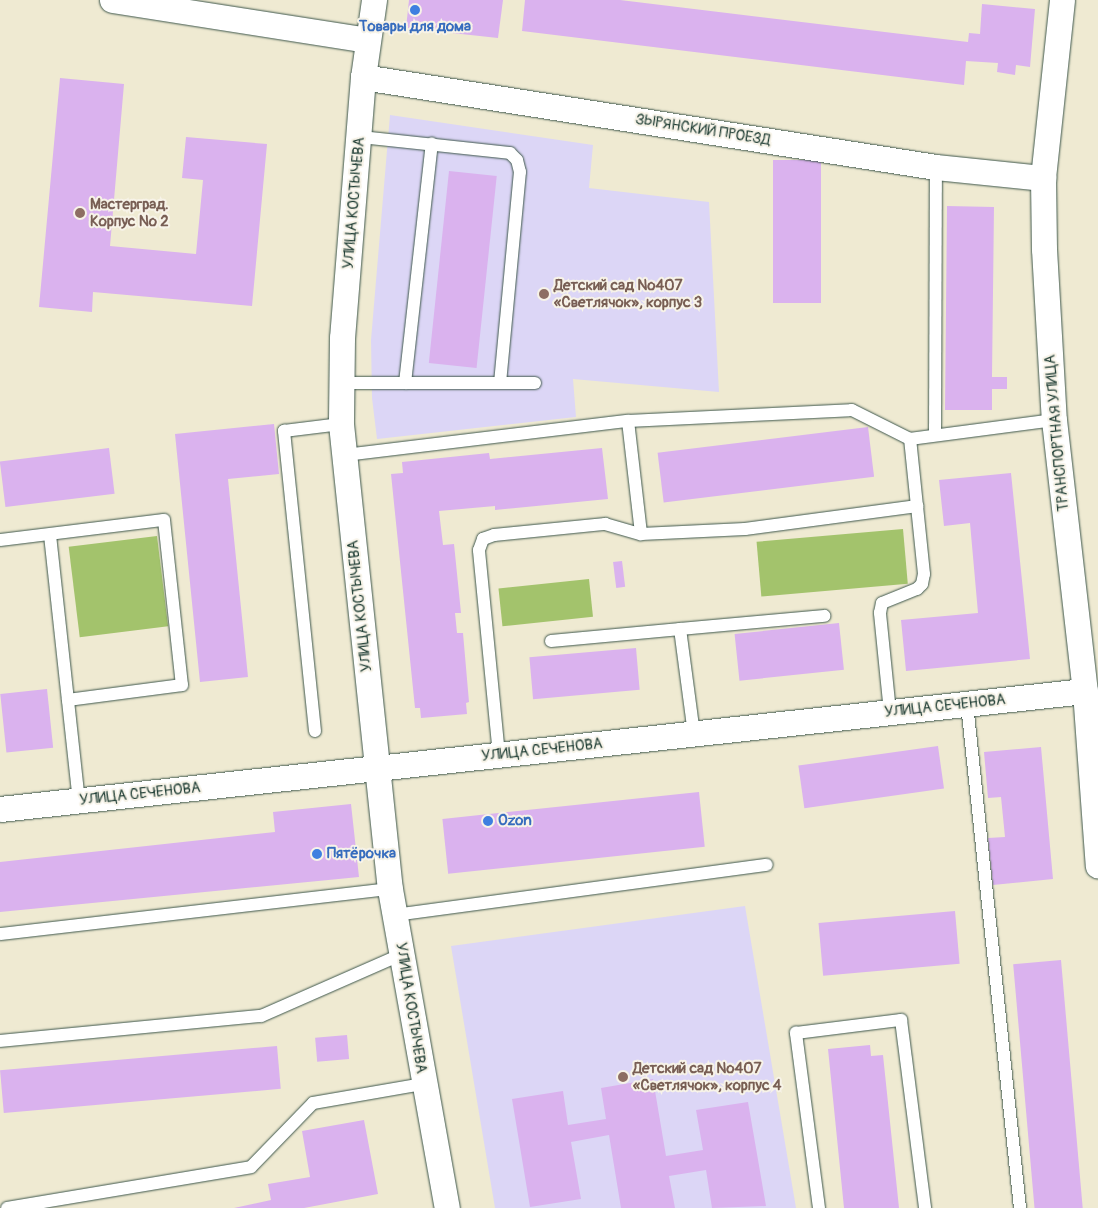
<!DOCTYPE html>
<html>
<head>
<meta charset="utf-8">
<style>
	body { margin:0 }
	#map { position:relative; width:1098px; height:1208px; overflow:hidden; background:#efead2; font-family:Pangolin,sans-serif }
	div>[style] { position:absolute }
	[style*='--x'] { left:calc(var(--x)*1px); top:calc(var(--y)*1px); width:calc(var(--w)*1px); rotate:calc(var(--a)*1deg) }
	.built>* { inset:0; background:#dcd6f6 }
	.green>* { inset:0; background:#a3c36c; transform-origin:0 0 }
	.building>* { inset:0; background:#dab2ee; transform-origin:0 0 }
	.roads { filter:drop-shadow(0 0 1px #3e574c) drop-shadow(0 0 1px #3e574c) }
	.service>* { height:12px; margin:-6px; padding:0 6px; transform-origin:6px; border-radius:6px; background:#fff }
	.minor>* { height:25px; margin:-12.5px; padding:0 12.5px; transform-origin:12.5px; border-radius:12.5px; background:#fff }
	.dots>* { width:14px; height:14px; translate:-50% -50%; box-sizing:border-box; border:2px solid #f7f3e8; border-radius:50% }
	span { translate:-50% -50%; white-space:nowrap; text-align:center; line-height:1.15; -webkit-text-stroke:4px #f7f3e8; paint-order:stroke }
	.shop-label { font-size:15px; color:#366cbe; font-weight:700 }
	.left { translate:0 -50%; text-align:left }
	.street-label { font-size:15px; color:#1f3d34 }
	.education-label { font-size:15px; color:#785e54; font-weight:700 }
</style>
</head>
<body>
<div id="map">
	<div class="built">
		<div style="clip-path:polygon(390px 115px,593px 145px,589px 188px,709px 202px,719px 392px,573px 379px,576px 417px,377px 439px,372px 398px,371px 340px)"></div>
		<div style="clip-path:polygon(745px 906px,796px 1208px,495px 1208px,451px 946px)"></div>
	</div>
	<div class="green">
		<div style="left:903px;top:529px;width:55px;height:147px;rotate:85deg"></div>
		<div style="left:157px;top:536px;width:91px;height:89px;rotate:83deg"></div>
		<div style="left:589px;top:579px;width:38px;height:91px;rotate:84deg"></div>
	</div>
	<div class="building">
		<div style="clip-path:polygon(409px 0,503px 0,498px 38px,406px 28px)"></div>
		<div style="clip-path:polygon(525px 0,620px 0,968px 42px,969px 33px,980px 34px,982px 4px,1035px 9px,1030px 67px,1016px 65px,1015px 75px,997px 72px,998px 63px,966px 61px,964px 85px,522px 31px)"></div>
		<div style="clip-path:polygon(60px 78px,124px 84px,110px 246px,196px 254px,203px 180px,182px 178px,186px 137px,267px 144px,252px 306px,93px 292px,92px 312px,39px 307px)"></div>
		<div style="left:773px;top:160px;width:48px;height:143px"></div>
		<div style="left:449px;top:171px;width:48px;height:193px;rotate:6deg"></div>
		<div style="clip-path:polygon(947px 206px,994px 207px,992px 377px,1007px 377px,1007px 389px,992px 389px,992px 410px,945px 410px)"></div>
		<div style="clip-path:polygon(274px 424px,279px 474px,228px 479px,248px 677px,200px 682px,175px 434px)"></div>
		<div style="left:868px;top:427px;width:50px;height:212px;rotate:83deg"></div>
		<div style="left:109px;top:448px;width:46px;height:110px;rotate:83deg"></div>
		<div style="clip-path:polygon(602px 448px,608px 499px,495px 510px,495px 506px,439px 511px,443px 545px,454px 544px,461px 613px,455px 613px,457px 633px,463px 633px,469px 702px,466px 703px,467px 714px,421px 718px,420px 708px,415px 708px,391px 474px,403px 473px,402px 462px,489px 453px,490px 459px)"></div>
		<div style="clip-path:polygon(1011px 473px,1030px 659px,906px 671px,901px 620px,978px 613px,970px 523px,944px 526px,939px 480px)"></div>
		<div style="left:622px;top:561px;width:26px;height:9px;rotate:83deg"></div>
		<div style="left:839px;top:623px;width:47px;height:105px;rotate:84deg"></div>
		<div style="left:636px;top:648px;width:42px;height:107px;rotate:85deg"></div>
		<div style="left:47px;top:689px;width:59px;height:47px;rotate:84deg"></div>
		<div style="left:938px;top:746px;width:43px;height:141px;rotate:82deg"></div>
		<div style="clip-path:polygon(1041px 747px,1053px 879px,993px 885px,988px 838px,1005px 837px,1001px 797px,988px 798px,984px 752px)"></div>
		<div style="left:699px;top:792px;width:55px;height:258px;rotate:84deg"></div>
		<div style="clip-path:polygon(351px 804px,359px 877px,0 912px,0 862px,275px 832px,273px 812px)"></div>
		<div style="left:955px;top:911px;width:53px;height:137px;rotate:85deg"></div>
		<div style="left:1061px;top:960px;width:249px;height:48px;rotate:85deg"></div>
		<div style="left:347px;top:1035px;width:24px;height:32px;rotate:85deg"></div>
		<div style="clip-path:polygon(870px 1045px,871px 1056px,883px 1055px,899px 1208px,844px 1208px,828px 1049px)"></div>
		<div style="left:277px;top:1046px;width:43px;height:278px;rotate:85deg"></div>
		<div style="clip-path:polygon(653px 1079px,666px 1156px,703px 1150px,696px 1110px,748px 1102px,766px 1206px,712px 1208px,706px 1170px,669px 1176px,675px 1208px,621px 1208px,609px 1135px,571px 1142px,581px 1199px,530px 1207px,512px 1099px,563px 1091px,568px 1125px,606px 1119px,601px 1088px)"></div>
		<div style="clip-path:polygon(364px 1120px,378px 1194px,304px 1208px,234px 1208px,271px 1200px,268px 1184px,310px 1177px,302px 1131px)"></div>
	</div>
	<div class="roads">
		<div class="service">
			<div style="--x:340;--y:383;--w:160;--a:0"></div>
			<div style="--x:500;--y:383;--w:212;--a:-84.6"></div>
			<div style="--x:520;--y:172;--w:12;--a:-104"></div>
			<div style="--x:517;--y:160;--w:10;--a:-135"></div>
			<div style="--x:510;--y:153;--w:151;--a:-173.9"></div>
			<div style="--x:405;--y:383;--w:241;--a:-83.6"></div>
			<div style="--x:500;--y:383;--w:35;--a:0"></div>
			<div style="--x:628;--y:421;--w:224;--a:-2.8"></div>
			<div style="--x:852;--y:410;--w:65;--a:26.6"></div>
			<div style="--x:935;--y:435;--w:268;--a:-89.8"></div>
			<div style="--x:345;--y:455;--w:285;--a:-6.9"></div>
			<div style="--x:628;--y:421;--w:114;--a:83.4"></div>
			<div style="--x:641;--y:534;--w:104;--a:-2.8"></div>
			<div style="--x:745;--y:529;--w:174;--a:-7.6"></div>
			<div style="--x:50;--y:535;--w:268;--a:83.8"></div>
			<div style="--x:0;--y:540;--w:165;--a:-7"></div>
			<div style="--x:164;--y:520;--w:166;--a:83.8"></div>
			<div style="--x:182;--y:685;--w:115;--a:172.5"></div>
			<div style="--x:680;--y:629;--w:145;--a:-5.2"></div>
			<div style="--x:551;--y:641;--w:130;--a:-5.3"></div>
			<div style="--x:680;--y:629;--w:106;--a:82.4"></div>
			<div style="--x:967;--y:704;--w:507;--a:84"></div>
			<div style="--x:890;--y:712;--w:100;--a:-95.8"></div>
			<div style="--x:880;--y:613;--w:10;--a:-79"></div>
			<div style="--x:882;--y:603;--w:38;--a:-22"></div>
			<div style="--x:917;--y:589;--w:7;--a:-45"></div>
			<div style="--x:922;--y:584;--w:10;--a:-79"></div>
			<div style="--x:924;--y:574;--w:136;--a:-95.9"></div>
			<div style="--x:910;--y:439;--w:145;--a:-7.5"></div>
			<div style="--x:315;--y:731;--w:302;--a:-95.9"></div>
			<div style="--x:284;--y:431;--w:57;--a:-7"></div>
			<div style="--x:499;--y:755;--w:206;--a:-95.6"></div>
			<div style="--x:479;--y:550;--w:12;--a:-70"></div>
			<div style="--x:483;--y:539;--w:12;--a:-20"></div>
			<div style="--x:494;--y:535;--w:112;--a:-5.7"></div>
			<div style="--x:605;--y:524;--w:37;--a:16"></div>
			<div style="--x:395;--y:915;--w:375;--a:-7.7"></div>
			<div style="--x:0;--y:934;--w:393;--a:-6.6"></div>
			<div style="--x:0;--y:1041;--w:262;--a:-5.5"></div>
			<div style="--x:261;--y:1016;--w:154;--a:-23.7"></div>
			<div style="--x:7;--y:1208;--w:247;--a:-9.5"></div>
			<div style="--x:251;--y:1167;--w:89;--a:-45.9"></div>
			<div style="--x:313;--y:1103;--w:112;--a:-9.8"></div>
			<div style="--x:819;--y:1208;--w:177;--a:-97.5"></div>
			<div style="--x:796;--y:1033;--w:106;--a:-7.1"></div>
			<div style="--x:901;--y:1020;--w:190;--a:82.7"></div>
		</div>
		<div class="minor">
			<div style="--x:112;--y:0;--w:258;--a:8.9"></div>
			<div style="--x:374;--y:0;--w:78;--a:98.1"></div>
			<div style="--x:363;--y:77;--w:262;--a:94.6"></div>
			<div style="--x:342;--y:338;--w:86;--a:90.7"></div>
			<div style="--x:341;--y:424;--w:468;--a:84"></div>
			<div style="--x:390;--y:889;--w:324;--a:79.9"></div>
			<div style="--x:1062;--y:0;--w:179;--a:96.1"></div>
			<div style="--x:1043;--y:178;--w:71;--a:89.2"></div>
			<div style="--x:1044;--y:249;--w:171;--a:86.7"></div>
			<div style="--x:1054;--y:420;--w:273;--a:83.5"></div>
			<div style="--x:1085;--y:691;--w:175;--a:85.8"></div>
			<div style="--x:363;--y:77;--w:580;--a:8.93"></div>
			<div style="--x:936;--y:167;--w:108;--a:5.9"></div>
			<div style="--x:0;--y:809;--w:1091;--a:-6.21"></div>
		</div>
	</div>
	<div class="dots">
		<div style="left:415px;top:10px;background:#3f7fe0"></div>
		<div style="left:80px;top:213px;background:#8d6e63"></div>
		<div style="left:544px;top:294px;background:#8d6e63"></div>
		<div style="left:488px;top:821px;background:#3f7fe0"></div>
		<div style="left:317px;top:854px;background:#3f7fe0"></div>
		<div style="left:623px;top:1077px;background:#8d6e63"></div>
	</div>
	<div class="shop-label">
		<span style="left:415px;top:27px">Товары для дома</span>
		<span class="left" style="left:498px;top:821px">Ozon</span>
		<span class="left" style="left:327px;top:854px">Пятёрочка</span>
	</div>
	<div class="street-label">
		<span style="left:703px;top:130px;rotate:9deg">ЗЫРЯНСКИЙ ПРОЕЗД</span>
		<span style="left:354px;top:203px;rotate:-85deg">УЛИЦА КОСТЫЧЕВА</span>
		<span style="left:1057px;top:433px;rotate:-95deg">ТРАНСПОРТНАЯ УЛИЦА</span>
		<span style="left:360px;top:606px;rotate:-96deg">УЛИЦА КОСТЫЧЕВА</span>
		<span style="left:945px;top:706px;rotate:-6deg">УЛИЦА СЕЧЕНОВА</span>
		<span style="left:542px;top:750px;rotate:-6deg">УЛИЦА СЕЧЕНОВА</span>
		<span style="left:140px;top:794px;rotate:-6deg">УЛИЦА СЕЧЕНОВА</span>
		<span style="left:411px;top:1008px;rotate:81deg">УЛИЦА КОСТЫЧЕВА</span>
	</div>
	<div class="education-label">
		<span class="left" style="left:90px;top:213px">Мастерград.<br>Корпус № 2</span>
		<span class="left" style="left:554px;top:294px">Детский сад №407<br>«Светлячок», корпус 3</span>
		<span class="left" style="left:633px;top:1077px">Детский сад №407<br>«Светлячок», корпус 4</span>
	</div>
</div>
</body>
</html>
